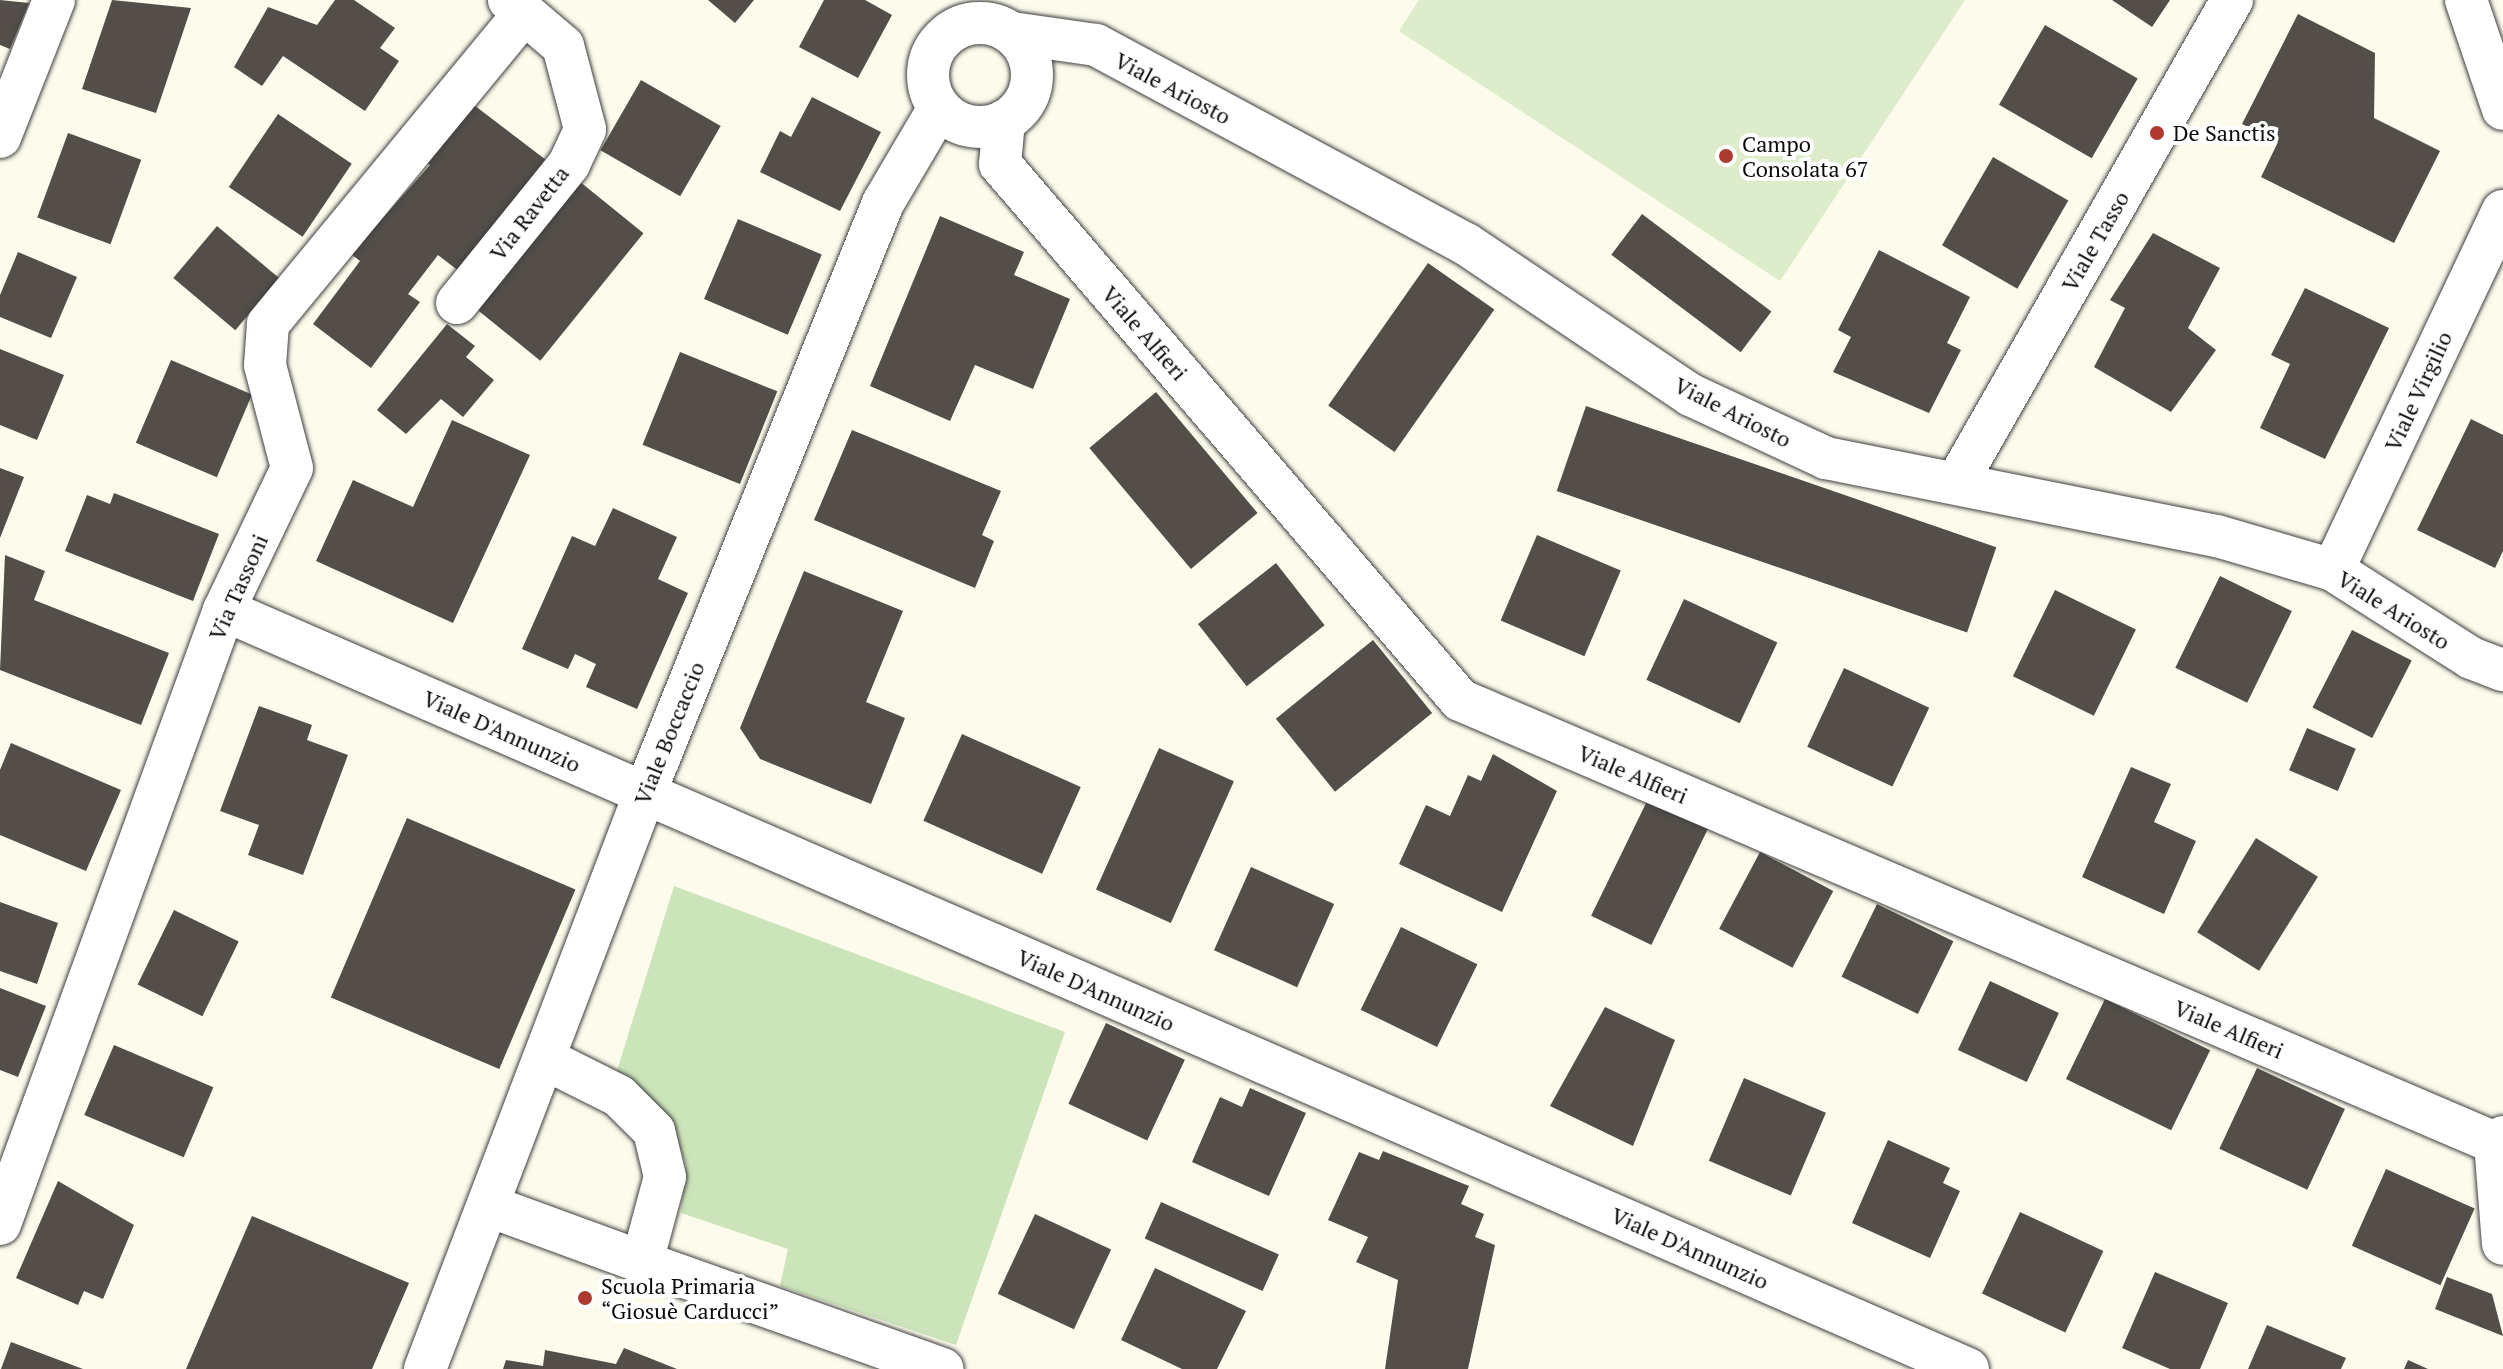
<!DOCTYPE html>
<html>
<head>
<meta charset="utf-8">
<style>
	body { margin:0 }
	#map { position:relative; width:2503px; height:1369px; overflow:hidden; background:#fdfcec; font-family:"PT Serif",serif }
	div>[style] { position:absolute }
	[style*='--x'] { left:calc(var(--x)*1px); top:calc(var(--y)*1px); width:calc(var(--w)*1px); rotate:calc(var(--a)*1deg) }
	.green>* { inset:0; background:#cbe4b9 }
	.pitch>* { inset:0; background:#ddecca }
	.building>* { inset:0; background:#534e49; transform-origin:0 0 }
	.roads { filter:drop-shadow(0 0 2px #3f3f3f) drop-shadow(0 0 2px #3f3f3f) }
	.minor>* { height:42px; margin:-21px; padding:0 21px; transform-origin:21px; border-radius:21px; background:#fff }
	.minor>.ring { margin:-21px; padding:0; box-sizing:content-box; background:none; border:42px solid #fff; border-radius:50% }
	.dots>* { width:22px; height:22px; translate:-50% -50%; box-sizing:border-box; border:4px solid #fff; border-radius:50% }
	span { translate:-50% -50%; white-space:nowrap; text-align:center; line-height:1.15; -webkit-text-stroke:8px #fff; paint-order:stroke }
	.street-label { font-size:22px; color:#0c0c0c }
	.poi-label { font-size:22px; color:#0c0c0c }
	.left { translate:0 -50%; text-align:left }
</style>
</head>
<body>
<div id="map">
	<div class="green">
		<div style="clip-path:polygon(674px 886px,1065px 1032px,956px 1345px,780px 1286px,788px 1249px,681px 1213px,686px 1165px,673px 1125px,616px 1074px)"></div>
	</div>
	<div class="pitch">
		<div style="clip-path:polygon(1419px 0,1965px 0,1780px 281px,1399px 31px)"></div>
	</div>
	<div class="building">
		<div style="clip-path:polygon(0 0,29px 3px,10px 49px,0 45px)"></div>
		<div style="clip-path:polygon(112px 0,191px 8px,156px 113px,82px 89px)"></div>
		<div style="clip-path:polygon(335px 0,354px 0,395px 28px,380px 48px,399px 61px,365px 111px,283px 56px,262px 86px,234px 67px,268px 7px,317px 25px)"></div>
		<div style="clip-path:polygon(708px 0,754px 0,735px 23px)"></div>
		<div style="clip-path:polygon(824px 0,865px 0,892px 15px,858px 78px,799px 47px)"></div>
		<div style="clip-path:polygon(2112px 0,2170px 0,2152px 27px)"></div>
		<div style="clip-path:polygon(2298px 14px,2375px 53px,2374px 118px,2440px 151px,2394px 243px,2261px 177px,2278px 142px,2242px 124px)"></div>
		<div style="left:2045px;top:25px;width:107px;height:92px;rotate:30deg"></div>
		<div style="left:641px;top:80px;width:92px;height:81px;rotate:30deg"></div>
		<div style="clip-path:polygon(812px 97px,881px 132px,840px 211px,760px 172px,780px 131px,791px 137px)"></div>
		<div style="clip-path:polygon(466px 99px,546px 160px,460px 272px,438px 255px,408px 294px,420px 302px,371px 368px,313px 324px,360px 261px,351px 254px,430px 165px,421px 159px)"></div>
		<div style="left:278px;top:114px;width:89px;height:88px;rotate:34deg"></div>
		<div style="left:68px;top:133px;width:78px;height:90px;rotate:20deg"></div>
		<div style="left:1993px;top:157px;width:87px;height:102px;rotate:30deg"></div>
		<div style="left:579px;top:181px;width:83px;height:164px;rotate:39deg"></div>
		<div style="left:1642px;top:214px;width:162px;height:51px;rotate:37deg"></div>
		<div style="clip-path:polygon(940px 216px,1024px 252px,1014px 275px,1070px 299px,1033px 389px,975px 365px,950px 421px,870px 386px)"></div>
		<div style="left:738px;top:219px;width:91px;height:87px;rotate:23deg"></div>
		<div style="left:217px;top:226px;width:81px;height:68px;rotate:40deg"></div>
		<div style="clip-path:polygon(2153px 233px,2220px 268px,2188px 328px,2216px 350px,2171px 412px,2094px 367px,2125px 308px,2110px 300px)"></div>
		<div style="clip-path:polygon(1879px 250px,1970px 297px,1947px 343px,1961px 350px,1929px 413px,1833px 372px,1851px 337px,1838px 330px)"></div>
		<div style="clip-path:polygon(18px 252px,77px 277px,51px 338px,0 317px,0 295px)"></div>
		<div style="left:1428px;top:263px;width:81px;height:174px;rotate:35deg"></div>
		<div style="clip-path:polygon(2305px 288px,2389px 328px,2325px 459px,2260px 428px,2290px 364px,2271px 355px)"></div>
		<div style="clip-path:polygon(447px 324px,475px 346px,466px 357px,494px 380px,463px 417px,441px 399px,406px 434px,377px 410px)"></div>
		<div style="clip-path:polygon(0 349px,64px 375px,37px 440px,0 425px)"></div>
		<div style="left:680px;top:352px;width:105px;height:100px;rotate:22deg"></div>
		<div style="left:171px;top:360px;width:88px;height:90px;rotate:23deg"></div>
		<div style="left:1156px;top:392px;width:158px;height:87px;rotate:50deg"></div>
		<div style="left:1586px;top:406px;width:434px;height:90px;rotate:19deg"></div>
		<div style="clip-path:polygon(2471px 419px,2503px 435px,2503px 551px,2495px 568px,2417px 530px)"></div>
		<div style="clip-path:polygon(452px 420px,530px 455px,453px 623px,316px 561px,353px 480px,413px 507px)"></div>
		<div style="clip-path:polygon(852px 430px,1001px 491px,982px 535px,994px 541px,975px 588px,814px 520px)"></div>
		<div style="clip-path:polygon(0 468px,24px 477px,0 538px)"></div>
		<div style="clip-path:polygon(114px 493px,219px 534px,193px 601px,65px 551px,87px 495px,110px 504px)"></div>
		<div style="clip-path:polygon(613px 508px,677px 537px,658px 579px,688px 593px,637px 709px,586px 687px,596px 664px,575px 654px,568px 669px,522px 649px,572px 536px,595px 546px)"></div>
		<div style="left:1537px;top:535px;width:91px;height:93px;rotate:23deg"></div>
		<div style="clip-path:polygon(5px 555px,45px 571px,34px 600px,169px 653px,141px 725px,0 670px)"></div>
		<div style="left:1276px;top:563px;width:79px;height:99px;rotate:52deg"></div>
		<div style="clip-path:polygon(804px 571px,903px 611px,866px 702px,905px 718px,871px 804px,760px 759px,740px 728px)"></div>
		<div style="left:2220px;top:576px;width:80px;height:102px;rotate:26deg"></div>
		<div style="left:2055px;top:590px;width:90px;height:96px;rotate:26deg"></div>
		<div style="left:1684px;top:599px;width:103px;height:89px;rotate:25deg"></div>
		<div style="left:2352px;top:630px;width:67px;height:87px;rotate:27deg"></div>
		<div style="left:1373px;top:640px;width:94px;height:125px;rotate:51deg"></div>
		<div style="left:1844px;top:668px;width:94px;height:87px;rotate:25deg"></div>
		<div style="clip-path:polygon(259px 706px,312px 725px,307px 740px,348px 755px,303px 875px,248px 855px,259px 825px,220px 811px)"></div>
		<div style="left:2307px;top:728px;width:53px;height:46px;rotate:23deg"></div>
		<div style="left:962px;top:734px;width:130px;height:95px;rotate:24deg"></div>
		<div style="clip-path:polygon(11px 743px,121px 790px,86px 871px,0 835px,0 770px)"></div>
		<div style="left:1159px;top:748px;width:82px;height:155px;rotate:24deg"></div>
		<div style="clip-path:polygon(1493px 754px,1557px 791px,1502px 912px,1399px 864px,1426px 805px,1450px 816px,1468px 775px,1481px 781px)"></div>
		<div style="clip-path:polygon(2131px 767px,2171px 784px,2154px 822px,2196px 841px,2164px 914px,2082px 877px)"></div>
		<div style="left:1649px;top:797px;width:67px;height:132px;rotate:26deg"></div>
		<div style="left:407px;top:818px;width:183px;height:195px;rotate:23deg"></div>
		<div style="left:2256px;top:838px;width:73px;height:111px;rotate:32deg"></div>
		<div style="left:1760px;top:852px;width:83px;height:87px;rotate:28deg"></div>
		<div style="left:1251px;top:867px;width:91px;height:91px;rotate:24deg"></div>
		<div style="clip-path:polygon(0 902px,58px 923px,37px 984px,0 971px)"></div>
		<div style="left:1877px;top:904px;width:85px;height:81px;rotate:26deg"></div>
		<div style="left:174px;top:910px;width:72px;height:83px;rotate:26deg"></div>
		<div style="left:1401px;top:927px;width:85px;height:92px;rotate:26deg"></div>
		<div style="left:1990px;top:981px;width:76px;height:76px;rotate:25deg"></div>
		<div style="clip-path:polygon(0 988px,46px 1006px,18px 1077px,0 1070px)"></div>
		<div style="left:2105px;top:999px;width:117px;height:89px;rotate:26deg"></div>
		<div style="clip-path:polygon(1605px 1007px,1675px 1040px,1633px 1146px,1550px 1106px)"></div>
		<div style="left:1106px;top:1023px;width:87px;height:89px;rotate:25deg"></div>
		<div style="left:114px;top:1045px;width:108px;height:76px;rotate:23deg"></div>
		<div style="left:2257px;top:1068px;width:97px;height:89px;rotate:25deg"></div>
		<div style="left:1744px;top:1078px;width:89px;height:90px;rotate:23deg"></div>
		<div style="clip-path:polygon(1250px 1088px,1306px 1113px,1269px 1196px,1192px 1162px,1220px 1097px,1242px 1107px)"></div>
		<div style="clip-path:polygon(1888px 1140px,1950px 1168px,1943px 1183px,1960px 1191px,1930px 1258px,1852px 1223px)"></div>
		<div style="clip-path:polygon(1383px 1151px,1469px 1186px,1461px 1204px,1484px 1214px,1475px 1237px,1495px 1245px,1468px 1369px,1385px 1369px,1398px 1280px,1356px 1262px,1368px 1237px,1328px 1220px,1359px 1152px,1379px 1160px)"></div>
		<div style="left:2386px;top:1169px;width:97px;height:84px;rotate:24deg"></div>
		<div style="clip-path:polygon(58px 1181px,134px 1225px,103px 1299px,84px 1291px,78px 1305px,16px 1278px)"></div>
		<div style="left:1161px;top:1202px;width:129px;height:40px;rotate:24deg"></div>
		<div style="left:2020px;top:1212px;width:92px;height:90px;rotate:25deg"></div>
		<div style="left:1035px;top:1214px;width:84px;height:88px;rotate:25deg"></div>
		<div style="clip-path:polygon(252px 1216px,409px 1283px,372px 1369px,186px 1369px)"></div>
		<div style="clip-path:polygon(1155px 1268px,1246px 1311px,1217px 1369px,1182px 1369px,1121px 1340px)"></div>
		<div style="clip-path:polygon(2155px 1272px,2228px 1303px,2200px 1369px,2170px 1369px,2122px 1348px)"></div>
		<div style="clip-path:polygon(2447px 1277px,2492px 1294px,2503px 1336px,2435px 1309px)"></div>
		<div style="clip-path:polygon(2267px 1325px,2346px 1358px,2341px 1369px,2248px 1369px)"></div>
		<div style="clip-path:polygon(11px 1342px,83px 1369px,1px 1369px)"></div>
		<div style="clip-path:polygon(624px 1348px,677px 1369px,503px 1369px,506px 1360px,543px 1366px,545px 1350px,616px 1364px)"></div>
		<div style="clip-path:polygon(2408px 1360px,2428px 1369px,2404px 1369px)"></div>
	</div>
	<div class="roads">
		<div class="minor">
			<div style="--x:2466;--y:0;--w:115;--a:71.3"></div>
			<div class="ring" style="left:928px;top:23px;width:62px;height:62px"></div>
			<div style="--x:1012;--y:33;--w:85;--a:8.1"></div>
			<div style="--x:1096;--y:45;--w:420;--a:28.3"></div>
			<div style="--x:1466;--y:244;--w:271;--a:33.9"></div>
			<div style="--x:1691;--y:395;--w:149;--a:25"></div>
			<div style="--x:1826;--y:458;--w:399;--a:11.3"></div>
			<div style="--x:2217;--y:536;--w:121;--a:16.3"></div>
			<div style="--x:2333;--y:570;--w:164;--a:32.5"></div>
			<div style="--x:2471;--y:658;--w:34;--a:21"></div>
			<div style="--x:1004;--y:121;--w:43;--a:95.3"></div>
			<div style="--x:1000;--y:164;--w:706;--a:49.36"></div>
			<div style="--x:1460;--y:700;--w:1126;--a:23.17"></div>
			<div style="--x:0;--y:137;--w:147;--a:-68.5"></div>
			<div style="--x:457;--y:303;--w:179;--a:-51.1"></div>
			<div style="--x:569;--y:164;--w:38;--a:-65"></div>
			<div style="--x:585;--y:129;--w:86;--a:-104.8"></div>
			<div style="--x:563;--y:46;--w:71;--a:-139.6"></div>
			<div style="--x:1957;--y:482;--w:555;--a:-60.29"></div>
			<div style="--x:2333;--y:570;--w:397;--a:-64.7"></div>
			<div style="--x:224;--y:610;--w:1902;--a:23.52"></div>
			<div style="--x:2503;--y:1137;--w:10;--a:143"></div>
			<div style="--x:2495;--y:1143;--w:101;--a:85.5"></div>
			<div style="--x:489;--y:1206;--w:163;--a:20.1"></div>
			<div style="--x:642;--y:1262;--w:88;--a:-74.9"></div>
			<div style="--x:665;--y:1177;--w:47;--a:-103.4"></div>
			<div style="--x:654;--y:1131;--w:49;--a:-135"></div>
			<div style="--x:619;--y:1096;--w:83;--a:-153.4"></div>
			<div style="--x:0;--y:1224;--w:654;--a:-69.96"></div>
			<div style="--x:224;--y:610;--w:157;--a:-64.4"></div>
			<div style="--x:292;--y:468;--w:106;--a:-104.7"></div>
			<div style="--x:265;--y:365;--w:41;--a:-85.8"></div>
			<div style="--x:268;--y:324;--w:401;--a:-50.5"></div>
			<div style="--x:642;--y:1262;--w:319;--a:19.6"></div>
			<div style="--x:425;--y:1369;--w:617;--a:-69.1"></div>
			<div style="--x:645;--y:793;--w:636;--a:-68.03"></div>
			<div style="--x:883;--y:203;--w:110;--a:-59.5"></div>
		</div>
	</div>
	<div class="dots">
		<div style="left:2157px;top:133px;background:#ae3931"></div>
		<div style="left:1726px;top:156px;background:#ae3931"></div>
		<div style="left:585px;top:1298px;background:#ae3931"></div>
	</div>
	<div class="street-label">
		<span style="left:1173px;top:88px;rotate:28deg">Viale Ariosto</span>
		<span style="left:529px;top:213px;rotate:-52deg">Via Ravetta</span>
		<span style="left:2095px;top:241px;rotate:-60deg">Viale Tasso</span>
		<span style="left:1145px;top:333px;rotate:49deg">Viale Alfieri</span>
		<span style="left:2418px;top:391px;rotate:-65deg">Viale Virgilio</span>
		<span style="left:1733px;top:412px;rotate:27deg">Viale Ariosto</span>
		<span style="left:238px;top:587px;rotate:-66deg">Via Tassoni</span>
		<span style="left:2394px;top:610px;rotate:32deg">Viale Ariosto</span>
		<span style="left:502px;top:731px;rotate:24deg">Viale D'Annunzio</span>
		<span style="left:669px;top:733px;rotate:-68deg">Viale Boccaccio</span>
		<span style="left:1633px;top:774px;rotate:23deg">Viale Alfieri</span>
		<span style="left:1096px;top:990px;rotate:24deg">Viale D'Annunzio</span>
		<span style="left:2229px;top:1029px;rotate:23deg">Viale Alfieri</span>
		<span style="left:1690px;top:1248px;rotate:24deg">Viale D'Annunzio</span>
	</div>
	<div class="poi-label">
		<span class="left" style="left:2173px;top:133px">De Sanctis</span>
		<span class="left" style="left:1742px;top:156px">Campo<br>Consolata 67</span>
		<span class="left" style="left:601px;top:1298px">Scuola Primaria<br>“Giosuè Carducci”</span>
	</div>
</div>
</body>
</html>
